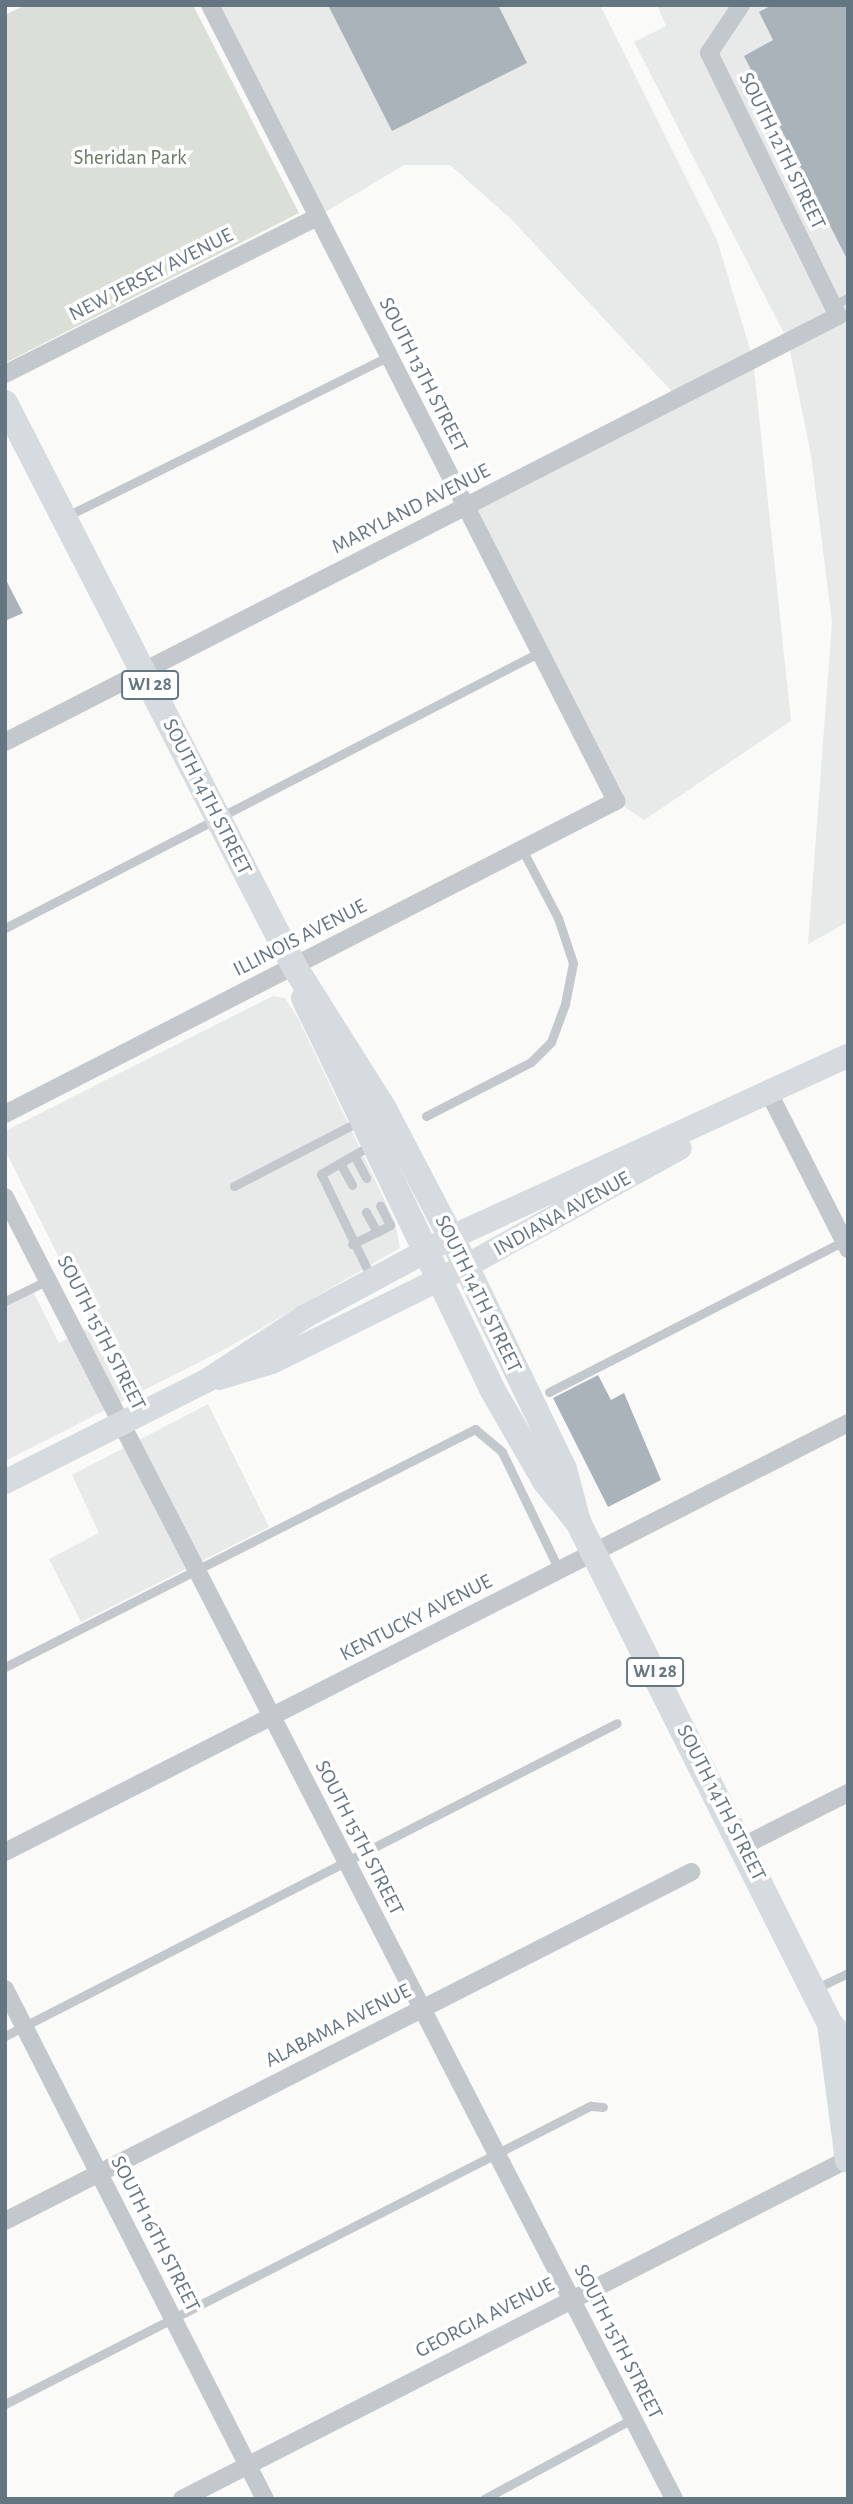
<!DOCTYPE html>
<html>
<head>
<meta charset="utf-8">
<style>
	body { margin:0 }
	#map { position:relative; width:853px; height:2504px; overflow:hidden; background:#fafaf8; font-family:"Alegreya Sans",sans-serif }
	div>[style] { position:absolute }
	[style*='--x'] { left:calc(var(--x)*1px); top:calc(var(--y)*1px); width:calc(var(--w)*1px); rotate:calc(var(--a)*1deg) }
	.built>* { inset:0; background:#e8e9e9 }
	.green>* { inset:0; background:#dadfd7 }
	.building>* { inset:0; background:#aab3b9 }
	.lane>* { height:9px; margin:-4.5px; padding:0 4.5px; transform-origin:4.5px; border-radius:4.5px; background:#c3c8cc }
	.street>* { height:18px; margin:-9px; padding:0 9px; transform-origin:9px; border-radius:9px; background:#c3c8cc }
	.secondary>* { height:24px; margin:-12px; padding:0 12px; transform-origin:12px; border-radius:12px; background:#d6dbdf }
	.primary>* { height:26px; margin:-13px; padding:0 13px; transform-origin:13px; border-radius:13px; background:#d6dbdf }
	span { translate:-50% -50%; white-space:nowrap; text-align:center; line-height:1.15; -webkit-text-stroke:7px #fff; paint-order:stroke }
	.shield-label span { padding:2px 5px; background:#fff; border:2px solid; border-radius:5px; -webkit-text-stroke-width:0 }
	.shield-label { font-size:19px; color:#657683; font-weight:700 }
	.street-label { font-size:21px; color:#657683 }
	.park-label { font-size:21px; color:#687a64 }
	.frame { position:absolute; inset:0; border:7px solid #657683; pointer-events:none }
</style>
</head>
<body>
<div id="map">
	<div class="built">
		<div style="clip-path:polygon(210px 5px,600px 5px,717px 240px,753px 359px,791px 721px,644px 820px,616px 801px,465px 507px,677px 397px,511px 219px,450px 165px,404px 165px,317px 217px)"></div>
		<div style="clip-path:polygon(657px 5px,848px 5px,848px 922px,808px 944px,832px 622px,811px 455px,788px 341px,634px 42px,666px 26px)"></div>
		<div style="clip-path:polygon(273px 996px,285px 998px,298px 1018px,395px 1222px,400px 1248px,227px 1348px,5px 1461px,5px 1306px,33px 1291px,59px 1343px,93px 1325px,5px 1150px,5px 1131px)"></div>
		<div style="clip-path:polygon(208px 1404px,269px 1527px,81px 1622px,49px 1559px,99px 1533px,72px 1475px)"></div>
	</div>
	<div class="green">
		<div style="clip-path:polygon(25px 5px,193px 5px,299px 213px,5px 363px,5px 15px)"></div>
	</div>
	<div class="building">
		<div style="clip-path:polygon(328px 5px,498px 5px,527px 63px,392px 131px)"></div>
		<div style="clip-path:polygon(772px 5px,848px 5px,848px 261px,744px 56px,773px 40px,759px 12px)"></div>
		<div style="clip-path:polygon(5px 578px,23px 613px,5px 621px)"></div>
		<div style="clip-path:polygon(598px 1375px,611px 1400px,624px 1393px,661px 1480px,608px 1507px,553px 1398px)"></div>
	</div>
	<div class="lane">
		<div style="--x:832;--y:306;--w:18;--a:-27"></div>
		<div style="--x:67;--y:516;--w:358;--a:-26.4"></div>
		<div style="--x:5;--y:928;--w:602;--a:-27.29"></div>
		<div style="--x:426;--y:1116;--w:118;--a:-27.2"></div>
		<div style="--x:531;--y:1062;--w:28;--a:-45"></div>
		<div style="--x:551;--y:1042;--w:40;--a:-69.8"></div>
		<div style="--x:565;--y:1004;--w:42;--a:-79"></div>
		<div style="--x:573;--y:963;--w:47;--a:-108.4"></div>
		<div style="--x:558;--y:918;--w:78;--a:-117.6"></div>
		<div style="--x:354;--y:1155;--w:26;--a:62"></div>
		<div style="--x:340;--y:1163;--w:25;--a:61"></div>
		<div style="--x:234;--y:1186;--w:142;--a:-27.3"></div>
		<div style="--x:377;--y:1232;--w:15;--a:-28"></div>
		<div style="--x:390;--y:1225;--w:22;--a:-117"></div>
		<div style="--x:352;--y:1244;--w:28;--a:-26"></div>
		<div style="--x:377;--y:1232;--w:23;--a:-119"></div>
		<div style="--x:371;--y:1277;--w:114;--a:-115.9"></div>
		<div style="--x:321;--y:1174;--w:58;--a:-30.1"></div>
		<div style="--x:5;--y:1301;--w:48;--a:-26"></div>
		<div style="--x:549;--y:1392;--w:334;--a:-27.1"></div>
		<div style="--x:5;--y:1667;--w:527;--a:-26.86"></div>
		<div style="--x:475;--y:1429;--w:35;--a:40"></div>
		<div style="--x:502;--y:1452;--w:131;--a:64.2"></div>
		<div style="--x:815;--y:1989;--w:37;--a:-26"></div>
		<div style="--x:5;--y:2036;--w:687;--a:-27.09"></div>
		<div style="--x:5;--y:2404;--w:657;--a:-26.99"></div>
		<div style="--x:590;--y:2106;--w:13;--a:4"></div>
		<div style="--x:484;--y:2499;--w:168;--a:-28.4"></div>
	</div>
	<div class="street">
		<div style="--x:5;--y:374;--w:349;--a:-26.7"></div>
		<div style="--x:5;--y:742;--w:936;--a:-27.09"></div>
		<div style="--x:838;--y:316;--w:293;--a:-116.1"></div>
		<div style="--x:709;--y:53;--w:58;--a:-56.3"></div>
		<div style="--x:770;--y:1095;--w:173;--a:63.1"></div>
		<div style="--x:5;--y:1114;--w:687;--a:-27.12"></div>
		<div style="--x:616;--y:801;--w:894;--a:-117.02"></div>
		<div style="--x:5;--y:1197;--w:1464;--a:62.8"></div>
		<div style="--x:743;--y:1846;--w:118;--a:-26.8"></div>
		<div style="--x:5;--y:1852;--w:946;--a:-26.97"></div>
		<div style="--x:5;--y:1989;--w:572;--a:62.99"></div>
		<div style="--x:5;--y:2221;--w:770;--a:-26.96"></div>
		<div style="--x:182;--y:2499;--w:748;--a:-27.04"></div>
	</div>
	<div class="secondary">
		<div style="--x:219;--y:1378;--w:55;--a:-16.8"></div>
		<div style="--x:272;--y:1362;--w:216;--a:-26.3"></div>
		<div style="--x:466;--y:1266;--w:244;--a:-28.9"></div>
		<div style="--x:5;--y:1482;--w:225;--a:-26.7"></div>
		<div style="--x:206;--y:1381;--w:117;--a:-33.1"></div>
		<div style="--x:304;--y:1317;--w:168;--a:-28.4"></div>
		<div style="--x:452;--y:1237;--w:435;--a:-24.6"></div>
	</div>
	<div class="primary">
		<div style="--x:5;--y:403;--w:633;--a:62.83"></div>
		<div style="--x:294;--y:966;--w:169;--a:57.8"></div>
		<div style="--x:384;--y:1109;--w:168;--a:62.4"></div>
		<div style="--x:462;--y:1258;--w:234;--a:64.2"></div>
		<div style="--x:564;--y:1469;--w:55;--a:75.2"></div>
		<div style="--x:304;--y:998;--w:434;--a:64.3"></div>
		<div style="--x:492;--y:1389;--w:106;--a:60.1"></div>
		<div style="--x:545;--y:1481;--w:53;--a:51.2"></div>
		<div style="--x:578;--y:1522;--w:562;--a:63.34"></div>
		<div style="--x:830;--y:2024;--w:27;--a:48"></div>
		<div style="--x:830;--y:2024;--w:137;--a:82.5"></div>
	</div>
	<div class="shield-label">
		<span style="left:150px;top:685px">WI 28</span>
		<span style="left:655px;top:1672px">WI 28</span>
	</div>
	<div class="street-label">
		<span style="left:782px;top:151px;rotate:64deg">SOUTH 12TH STREET</span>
		<span style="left:151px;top:275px;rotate:-27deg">NEW JERSEY AVENUE</span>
		<span style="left:423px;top:375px;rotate:63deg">SOUTH 13TH STREET</span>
		<span style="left:411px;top:509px;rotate:-27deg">MARYLAND AVENUE</span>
		<span style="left:207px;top:797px;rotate:63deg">SOUTH 14TH STREET</span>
		<span style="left:300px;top:938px;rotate:-27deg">ILLINOIS AVENUE</span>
		<span style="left:562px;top:1214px;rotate:-29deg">INDIANA AVENUE</span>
		<span style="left:478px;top:1294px;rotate:64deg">SOUTH 14TH STREET</span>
		<span style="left:101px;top:1333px;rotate:63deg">SOUTH 15TH STREET</span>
		<span style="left:416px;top:1618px;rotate:-27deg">KENTUCKY AVENUE</span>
		<span style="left:721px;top:1803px;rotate:63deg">SOUTH 14TH STREET</span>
		<span style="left:359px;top:1838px;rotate:63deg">SOUTH 15TH STREET</span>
		<span style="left:338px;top:2026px;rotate:-27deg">ALABAMA AVENUE</span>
		<span style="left:155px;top:2234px;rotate:63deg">SOUTH 16TH STREET</span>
		<span style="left:485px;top:2318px;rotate:-27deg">GEORGIA AVENUE</span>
		<span style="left:618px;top:2342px;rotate:63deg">SOUTH 15TH STREET</span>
	</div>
	<div class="park-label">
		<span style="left:130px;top:158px">Sheridan Park</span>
	</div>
	<div class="frame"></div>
</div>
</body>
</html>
